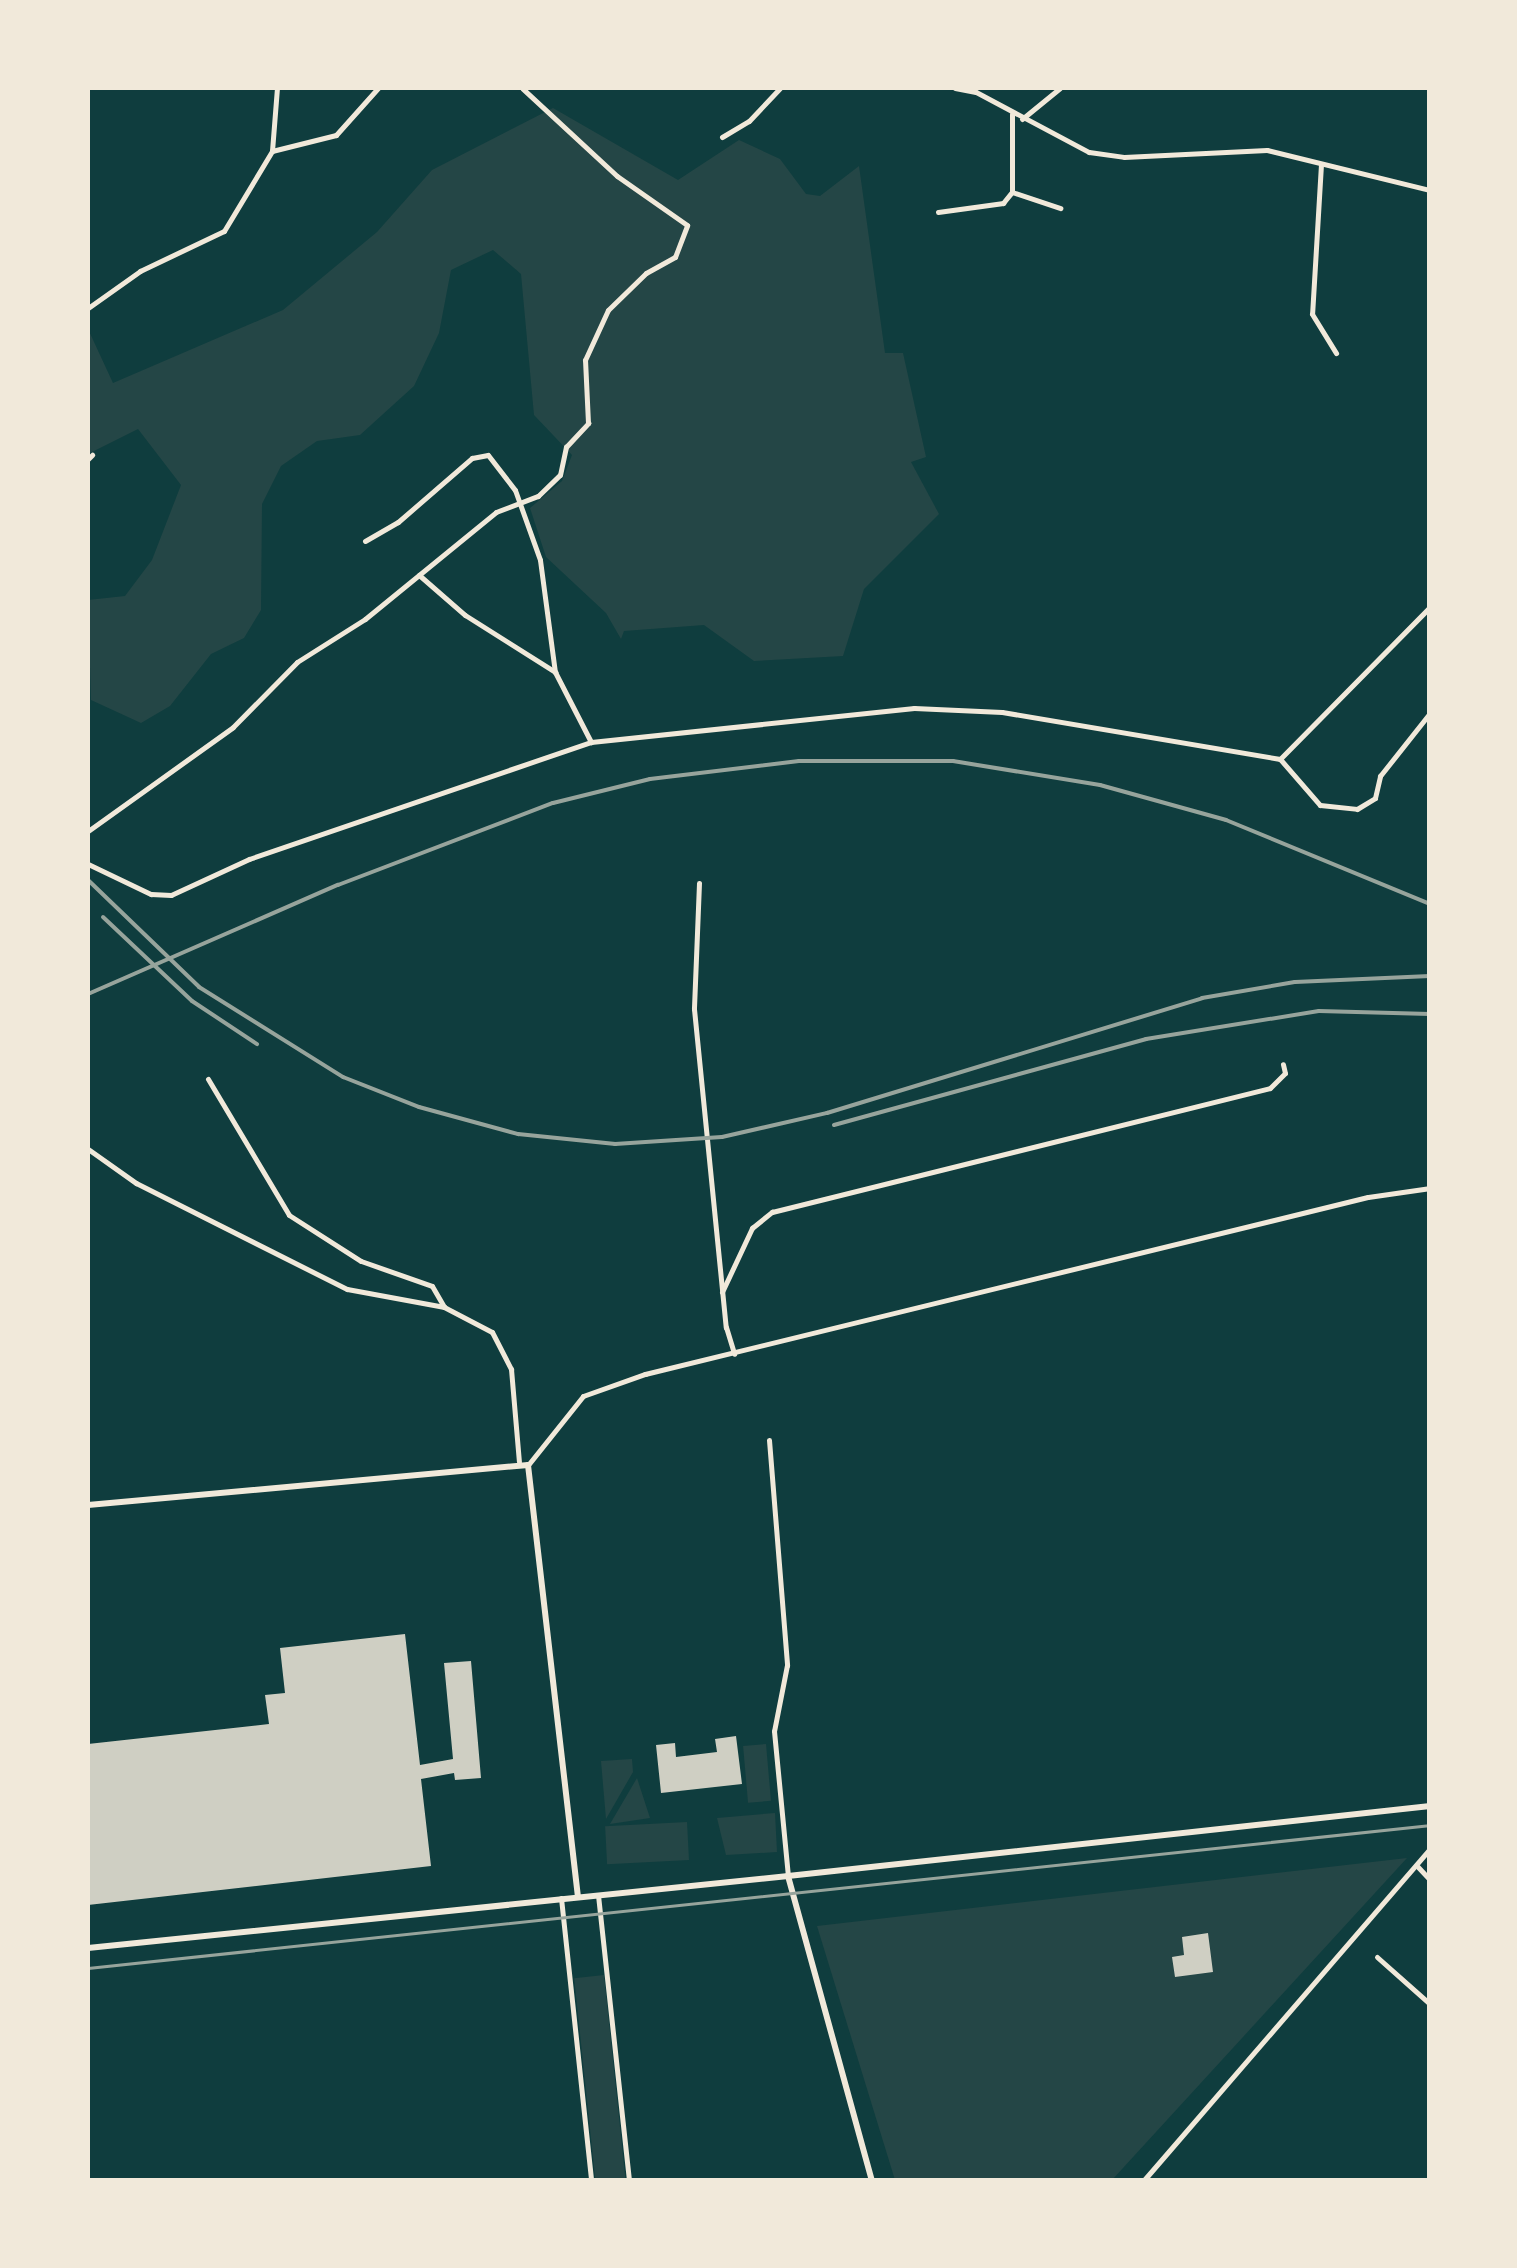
<!DOCTYPE html>
<html>
<head>
<meta charset="utf-8">
<style>
	body { margin:0 }
	#map { position:relative; width:1517px; height:2268px; overflow:hidden; background:#0f3d3e; font-family:"Work Sans",sans-serif }
	div>[style] { position:absolute }
	[style*='--x'] { left:calc(var(--x)*1px); top:calc(var(--y)*1px); width:calc(var(--w)*1px); rotate:calc(var(--a)*1deg) }
	.green>* { inset:0; background:#244646; transform-origin:0 0 }
	.building>* { inset:0; background:#cfcfc3 }
	.minor>* { height:5px; margin:-2.5px; padding:0 2.5px; transform-origin:2.5px; border-radius:2.5px; background:#f1e9da }
	.tertiary>* { height:6px; margin:-3px; padding:0 3px; transform-origin:3px; border-radius:3px; background:#f1e9da }
	.secondary>* { height:6px; margin:-3px; padding:0 3px; transform-origin:3px; border-radius:3px; background:#f1e9da }
	.tram>* { height:2.5px; margin:-1.25px; padding:0 1.25px; transform-origin:1.25px; border-radius:1.25px; background:#97a49c }
	.rail>* { height:4px; margin:-2px; padding:0 2px; transform-origin:2px; border-radius:2px; background:#97a49c }
	span { translate:-50% -50%; white-space:nowrap; text-align:center; line-height:1.15; -webkit-text-stroke:10px #f1e9da; paint-order:stroke }
	.frame { position:absolute; inset:0; border:90px solid #f1e9da; pointer-events:none }
</style>
</head>
<body>
<div id="map">
	<div class="green">
		<div style="clip-path:polygon(553px 108px,678px 180px,739px 140px,780px 159px,806px 194px,820px 196px,859px 166px,885px 353px,903px 353px,926px 457px,911px 462px,939px 514px,864px 589px,843px 656px,754px 661px,704px 625px,624px 631px,621px 639px,606px 613px,546px 557px,530px 508px,562px 481px,572px 455px,534px 415px,521px 274px,493px 250px,451px 270px,439px 333px,414px 386px,360px 435px,317px 441px,281px 466px,262px 504px,261px 610px,244px 638px,211px 654px,170px 706px,141px 723px,91px 700px,88px 600px,125px 596px,152px 560px,181px 485px,138px 429px,88px 454px,88px 329px,113px 383px,283px 310px,377px 232px,432px 170px)"></div>
		<div style="left:766px;top:1744px;width:57px;height:23px;rotate:85deg"></div>
		<div style="clip-path:polygon(632px 1759px,633px 1772px,606px 1819px,601px 1761px)"></div>
		<div style="clip-path:polygon(637px 1778px,650px 1818px,610px 1824px)"></div>
		<div style="clip-path:polygon(775px 1813px,777px 1852px,726px 1855px,717px 1818px)"></div>
		<div style="left:687px;top:1822px;width:38px;height:82px;rotate:87deg"></div>
		<div style="clip-path:polygon(1407px 1858px,1112px 2180px,895px 2180px,817px 1926px)"></div>
		<div style="left:604px;top:1975px;width:206px;height:30px;rotate:84deg"></div>
	</div>
	<div class="building">
		<div style="clip-path:polygon(405px 1634px,420px 1765px,453px 1759px,444px 1663px,471px 1661px,481px 1778px,455px 1780px,454px 1773px,421px 1779px,431px 1866px,88px 1905px,88px 1744px,269px 1724px,265px 1695px,285px 1693px,280px 1648px)"></div>
		<div style="clip-path:polygon(736px 1736px,742px 1784px,661px 1793px,656px 1745px,675px 1743px,676px 1757px,717px 1752px,715px 1739px)"></div>
		<div style="clip-path:polygon(1208px 1933px,1213px 1972px,1175px 1977px,1172px 1957px,1184px 1955px,1182px 1937px)"></div>
	</div>
	<div class="minor">
		<div style="--x:955;--y:88;--w:21;--a:11"></div>
		<div style="--x:976;--y:92;--w:128;--a:28"></div>
		<div style="--x:1089;--y:152;--w:35;--a:8"></div>
		<div style="--x:1124;--y:157;--w:143;--a:-2.8"></div>
		<div style="--x:1267;--y:150;--w:168;--a:13.8"></div>
		<div style="--x:1012;--y:114;--w:78;--a:90"></div>
		<div style="--x:1012;--y:192;--w:51;--a:18.4"></div>
		<div style="--x:1022;--y:119;--w:49;--a:-39.2"></div>
		<div style="--x:722;--y:137;--w:31;--a:-31"></div>
		<div style="--x:749;--y:121;--w:45;--a:-46.8"></div>
		<div style="--x:272;--y:151;--w:66;--a:-14"></div>
		<div style="--x:336;--y:135;--w:63;--a:-48.2"></div>
		<div style="--x:1321;--y:164;--w:150;--a:93.4"></div>
		<div style="--x:1312;--y:314;--w:46;--a:58.4"></div>
		<div style="--x:938;--y:212;--w:66;--a:-7.9"></div>
		<div style="--x:1003;--y:203;--w:14;--a:-51"></div>
		<div style="--x:1430;--y:275;--w:2;--a:90"></div>
		<div style="--x:88;--y:308;--w:64;--a:-35.4"></div>
		<div style="--x:140;--y:271;--w:93;--a:-25.5"></div>
		<div style="--x:224;--y:231;--w:93;--a:-59"></div>
		<div style="--x:272;--y:151;--w:63;--a:-85.5"></div>
		<div style="--x:88;--y:459;--w:6;--a:-45"></div>
		<div style="--x:365;--y:541;--w:38;--a:-30"></div>
		<div style="--x:398;--y:522;--w:98;--a:-40.9"></div>
		<div style="--x:472;--y:458;--w:16;--a:-11"></div>
		<div style="--x:488;--y:455;--w:44;--a:52.4"></div>
		<div style="--x:515;--y:490;--w:74;--a:70.3"></div>
		<div style="--x:540;--y:560;--w:113;--a:82.4"></div>
		<div style="--x:419;--y:575;--w:61;--a:41"></div>
		<div style="--x:465;--y:615;--w:107;--a:32.3"></div>
		<div style="--x:555;--y:672;--w:79;--a:62.8"></div>
		<div style="--x:1280;--y:759;--w:61;--a:49"></div>
		<div style="--x:1320;--y:805;--w:37;--a:6"></div>
		<div style="--x:1357;--y:809;--w:21;--a:-31"></div>
		<div style="--x:1375;--y:798;--w:23;--a:-77"></div>
		<div style="--x:1380;--y:776;--w:80;--a:-51.6"></div>
		<div style="--x:88;--y:831;--w:178;--a:-35.6"></div>
		<div style="--x:233;--y:727;--w:91;--a:-45.4"></div>
		<div style="--x:297;--y:662;--w:80;--a:-32.3"></div>
		<div style="--x:365;--y:619;--w:169;--a:-39.2"></div>
		<div style="--x:496;--y:512;--w:45;--a:-20.9"></div>
		<div style="--x:538;--y:496;--w:30;--a:-44"></div>
		<div style="--x:560;--y:475;--w:29;--a:-78"></div>
		<div style="--x:566;--y:447;--w:33;--a:-47"></div>
		<div style="--x:588;--y:423;--w:63;--a:-92.7"></div>
		<div style="--x:585;--y:360;--w:55;--a:-65.3"></div>
		<div style="--x:608;--y:310;--w:53;--a:-44.2"></div>
		<div style="--x:646;--y:273;--w:33;--a:-29"></div>
		<div style="--x:675;--y:257;--w:34;--a:-69"></div>
		<div style="--x:687;--y:225;--w:85;--a:-145"></div>
		<div style="--x:617;--y:176;--w:129;--a:-137.2"></div>
		<div style="--x:88;--y:864;--w:70;--a:25.5"></div>
		<div style="--x:151;--y:894;--w:20;--a:3"></div>
		<div style="--x:171;--y:895;--w:86;--a:-24.8"></div>
		<div style="--x:249;--y:859;--w:361;--a:-18.9"></div>
		<div style="--x:591;--y:742;--w:325;--a:-6"></div>
		<div style="--x:914;--y:708;--w:88;--a:2.6"></div>
		<div style="--x:1002;--y:712;--w:282;--a:9.6"></div>
		<div style="--x:1280;--y:759;--w:214;--a:-45.4"></div>
		<div style="--x:699;--y:883;--w:126;--a:92.3"></div>
		<div style="--x:694;--y:1009;--w:320;--a:84.3"></div>
		<div style="--x:726;--y:1327;--w:28;--a:73"></div>
		<div style="--x:208;--y:1079;--w:158;--a:59.2"></div>
		<div style="--x:289;--y:1215;--w:85;--a:32.6"></div>
		<div style="--x:361;--y:1261;--w:75;--a:19.4"></div>
		<div style="--x:432;--y:1286;--w:24;--a:60"></div>
		<div style="--x:444;--y:1307;--w:54;--a:27.5"></div>
		<div style="--x:492;--y:1332;--w:42;--a:62.8"></div>
		<div style="--x:511;--y:1369;--w:93;--a:85.1"></div>
		<div style="--x:88;--y:1149;--w:59;--a:35.3"></div>
		<div style="--x:136;--y:1183;--w:236;--a:26.7"></div>
		<div style="--x:347;--y:1289;--w:99;--a:10.5"></div>
		<div style="--x:722;--y:1292;--w:71;--a:-64.9"></div>
		<div style="--x:752;--y:1228;--w:26;--a:-39"></div>
		<div style="--x:772;--y:1212;--w:513;--a:-13.98"></div>
		<div style="--x:1270;--y:1088;--w:21;--a:-45"></div>
		<div style="--x:1285;--y:1073;--w:9;--a:-103"></div>
		<div style="--x:769;--y:1440;--w:226;--a:85.4"></div>
		<div style="--x:787;--y:1665;--w:67;--a:101.1"></div>
		<div style="--x:774;--y:1731;--w:146;--a:84.5"></div>
		<div style="--x:528;--y:1465;--w:88;--a:-51.4"></div>
		<div style="--x:583;--y:1396;--w:66;--a:-19.5"></div>
		<div style="--x:645;--y:1374;--w:744;--a:-13.76"></div>
		<div style="--x:1368;--y:1197;--w:63;--a:-8.3"></div>
		<div style="--x:1418;--y:1867;--w:18;--a:47"></div>
		<div style="--x:598;--y:1895;--w:287;--a:83.8"></div>
		<div style="--x:561;--y:1898;--w:284;--a:83.9"></div>
		<div style="--x:1377;--y:1957;--w:71;--a:41.6"></div>
		<div style="--x:1144;--y:2180;--w:437;--a:-49.2"></div>
	</div>
	<div class="tertiary">
		<div style="--x:88;--y:1505;--w:442;--a:-5.2"></div>
		<div style="--x:528;--y:1465;--w:433;--a:83.4"></div>
		<div style="--x:788;--y:1876;--w:646;--a:-6.22"></div>
	</div>
	<div class="secondary">
		<div style="--x:88;--y:1948;--w:704;--a:-5.87"></div>
		<div style="--x:788;--y:1876;--w:315;--a:74.6"></div>
	</div>
	<div class="tram">
		<div style="--x:88;--y:1968;--w:1350;--a:-6.08"></div>
	</div>
	<div class="rail">
		<div style="--x:88;--y:880;--w:154;--a:43.9"></div>
		<div style="--x:199;--y:987;--w:170;--a:32"></div>
		<div style="--x:343;--y:1077;--w:82;--a:21.5"></div>
		<div style="--x:419;--y:1107;--w:103;--a:15.3"></div>
		<div style="--x:518;--y:1134;--w:98;--a:5.9"></div>
		<div style="--x:615;--y:1144;--w:107;--a:-3.7"></div>
		<div style="--x:722;--y:1137;--w:108;--a:-12.9"></div>
		<div style="--x:827;--y:1113;--w:392;--a:-17"></div>
		<div style="--x:1202;--y:998;--w:94;--a:-9.8"></div>
		<div style="--x:1295;--y:982;--w:135;--a:-2.5"></div>
		<div style="--x:103;--y:917;--w:122;--a:43.3"></div>
		<div style="--x:192;--y:1001;--w:78;--a:33.5"></div>
		<div style="--x:88;--y:994;--w:273;--a:-23.6"></div>
		<div style="--x:338;--y:885;--w:230;--a:-20.9"></div>
		<div style="--x:553;--y:803;--w:100;--a:-13.9"></div>
		<div style="--x:650;--y:779;--w:150;--a:-6.9"></div>
		<div style="--x:799;--y:761;--w:154;--a:0"></div>
		<div style="--x:953;--y:761;--w:149;--a:9.3"></div>
		<div style="--x:1100;--y:785;--w:131;--a:15.5"></div>
		<div style="--x:1226;--y:820;--w:221;--a:22.4"></div>
		<div style="--x:834;--y:1125;--w:324;--a:-15.4"></div>
		<div style="--x:1146;--y:1039;--w:175;--a:-9.2"></div>
		<div style="--x:1319;--y:1011;--w:111;--a:1.5"></div>
	</div>
	<div class="frame"></div>
</div>
</body>
</html>
